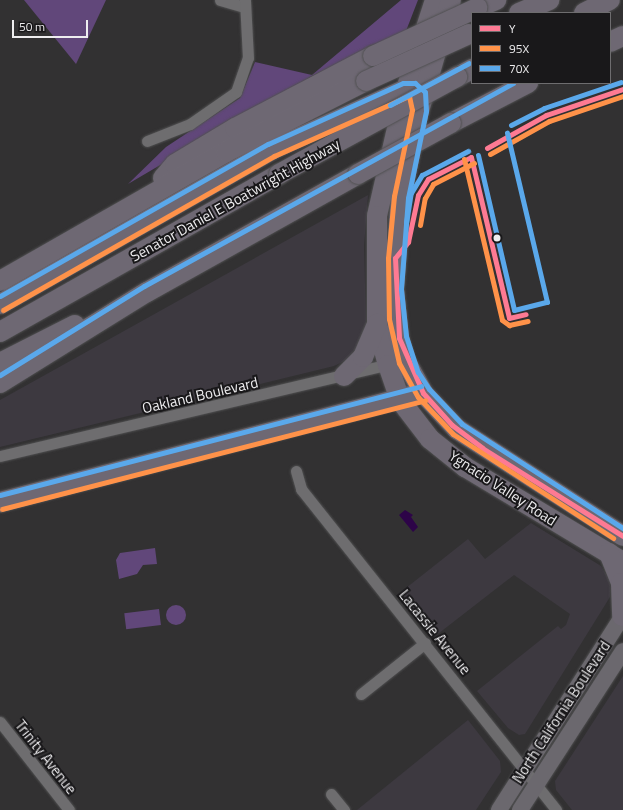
<!DOCTYPE html>
<html>
<head>
<meta charset="utf-8">
<style>
	body { margin:0 }
	#map { position:relative; width:623px; height:810px; overflow:hidden; background:#323132; font-family:"Titillium Web",sans-serif }
	div>[style] { position:absolute }
	[style*='--x'] { left:calc(var(--x)*1px); top:calc(var(--y)*1px); width:calc(var(--w)*1px); rotate:calc(var(--a)*1deg) }
	.built>* { inset:0; background:#3d3940 }
	.green>* { inset:0; background:#61477a; transform-origin:0 0 }
	.round { border-radius:50% }
	.water>* { inset:0; background:#2d0448 }
	.roads { filter:drop-shadow(0 0 1px #505051) drop-shadow(0 0 1px #505051) }
	.street>* { height:11px; margin:-5.5px; padding:0 5.5px; transform-origin:5.5px; border-radius:5.5px; background:#6e6d6f }
	.secondary>* { height:16px; margin:-8px; padding:0 8px; transform-origin:8px; border-radius:8px; background:#6b686e }
	.highway>* { height:20px; margin:-10px; padding:0 10px; transform-origin:10px; border-radius:10px; background:#6e6873 }
	.bridges { filter:drop-shadow(0 0 1px #505051) drop-shadow(0 0 1px #505051) }
	.highway-bridge>* { height:20px; margin:-10px; padding:0 10px; transform-origin:10px; border-radius:10px; background:#6e6873 }
	.bus-1>* { height:5px; margin:-2.5px; padding:0 2.5px; transform-origin:2.5px; border-radius:2.5px; background:#fe7a93 }
	.bus-2>* { height:5px; margin:-2.5px; padding:0 2.5px; transform-origin:2.5px; border-radius:2.5px; background:#ff9249 }
	.bus-3>* { height:5px; margin:-2.5px; padding:0 2.5px; transform-origin:2.5px; border-radius:2.5px; background:#5aa8eb }
	.dots>* { width:11px; height:11px; translate:-50% -50%; box-sizing:border-box; border:2px solid #19181a; border-radius:50% }
	span { translate:-50% -50%; white-space:nowrap; text-align:center; line-height:1.15; -webkit-text-stroke:4px #19181a; paint-order:stroke }
	.street-label { font-size:15px; color:#eeedef }
	.legend { position:absolute; left:471px; top:12px; width:140px; height:72px; box-sizing:border-box; background:#19181a; border:1px solid #6e6d6f; margin:0; padding:5px 7px; list-style:none; font-size:12px; color:#eeedef }
	.legend li { display:flex; align-items:center; gap:8px; height:20px }
	.legend b { width:20px; border:1px solid #6e6d6f }
	.scale { position:absolute; left:12px; top:20px; width:76px; height:18px; box-sizing:border-box; border:2px solid #eeedef; border-top:0; padding-left:5px; font-size:12px; line-height:14px; white-space:nowrap; color:#eeedef; -webkit-text-stroke:3px #19181a; paint-order:stroke }
</style>
</head>
<body>
<div id="map">
	<div class="built">
		<div style="clip-path:polygon(368px 195px,364px 246px,366px 324px,353px 357px,334px 366px,0 447px,0 400px)"></div>
		<div style="clip-path:polygon(531px 523px,601px 566px,610px 581px,610px 597px,525px 734px,519px 735px,508px 728px,477px 691px,558px 626px,561px 629px,566px 625px,570px 614px,514px 575px,434px 637px,401px 592px,468px 539px,485px 559px)"></div>
		<div style="clip-path:polygon(623px 676px,623px 810px,572px 810px,556px 790px,555px 781px)"></div>
		<div style="clip-path:polygon(468px 720px,500px 761px,501px 772px,476px 810px,357px 810px)"></div>
	</div>
	<div class="green">
		<div style="clip-path:polygon(24px 0,106px 0,76px 64px)"></div>
		<div style="clip-path:polygon(401px 0,418px 0,406px 31px,312px 76px,128px 184px,166px 147px,240px 98px,255px 62px,312px 75px)"></div>
		<div style="clip-path:polygon(155px 548px,157px 564px,143px 565px,137px 574px,119px 579px,116px 560px,120px 553px)"></div>
		<div class="round" style="left:166px;top:605px;width:20px;height:20px"></div>
		<div style="left:159px;top:609px;width:16px;height:35px;rotate:83deg"></div>
	</div>
	<div class="water">
		<div style="clip-path:polygon(405px 510px,413px 515px,411px 517px,418px 527px,413px 532px,399px 515px)"></div>
	</div>
	<div class="roads">
		<div class="street">
			<div style="--x:220;--y:0;--w:25;--a:16"></div>
			<div style="--x:147;--y:141;--w:46;--a:-21.6"></div>
			<div style="--x:190;--y:124;--w:56;--a:-34.8"></div>
			<div style="--x:236;--y:92;--w:36;--a:-71"></div>
			<div style="--x:248;--y:58;--w:58;--a:-93"></div>
			<div style="--x:0;--y:456;--w:404;--a:-13.3"></div>
			<div style="--x:296;--y:471;--w:19;--a:74"></div>
			<div style="--x:301;--y:489;--w:410;--a:51.5"></div>
			<div style="--x:361;--y:694;--w:82;--a:-38.6"></div>
			<div style="--x:0;--y:722;--w:112;--a:51.9"></div>
			<div style="--x:331;--y:794;--w:21;--a:51"></div>
		</div>
		<div class="secondary">
			<div style="--x:499;--y:810;--w:231;--a:-57.5"></div>
			<div style="--x:520;--y:810;--w:189;--a:-57.1"></div>
		</div>
		<div class="highway">
			<div style="--x:435;--y:0;--w:94;--a:108"></div>
			<div style="--x:406;--y:89;--w:130;--a:102.9"></div>
			<div style="--x:377;--y:216;--w:108;--a:90"></div>
			<div style="--x:377;--y:324;--w:42;--a:75"></div>
			<div style="--x:388;--y:365;--w:37;--a:71"></div>
			<div style="--x:400;--y:400;--w:49;--a:52.4"></div>
			<div style="--x:430;--y:439;--w:45;--a:38.7"></div>
			<div style="--x:465;--y:467;--w:184;--a:31"></div>
			<div style="--x:451;--y:0;--w:116;--a:106.1"></div>
			<div style="--x:419;--y:111;--w:88;--a:101.8"></div>
			<div style="--x:401;--y:197;--w:92;--a:94.4"></div>
			<div style="--x:394;--y:289;--w:49;--a:84.2"></div>
			<div style="--x:399;--y:338;--w:23;--a:75"></div>
			<div style="--x:405;--y:360;--w:38;--a:61"></div>
			<div style="--x:423;--y:393;--w:50;--a:46.6"></div>
			<div style="--x:457;--y:429;--w:197;--a:32.8"></div>
			<div style="--x:477;--y:8;--w:21;--a:-23"></div>
			<div style="--x:519;--y:13;--w:33;--a:-23"></div>
			<div style="--x:584;--y:13;--w:29;--a:-27"></div>
			<div style="--x:610;--y:42;--w:14;--a:-25"></div>
			<div style="--x:457;--y:77;--w:17;--a:-28"></div>
			<div style="--x:451;--y:123;--w:87;--a:-27.5"></div>
			<div style="--x:163;--y:178;--w:18;--a:-49"></div>
			<div style="--x:175;--y:164;--w:70;--a:-31"></div>
			<div style="--x:235;--y:128;--w:156;--a:-27.6"></div>
			<div style="--x:0;--y:281;--w:260;--a:-29.7"></div>
			<div style="--x:226;--y:152;--w:157;--a:-26.9"></div>
			<div style="--x:0;--y:304;--w:312;--a:-29.6"></div>
			<div style="--x:271;--y:150;--w:148;--a:-24.3"></div>
			<div style="--x:406;--y:89;--w:9;--a:18"></div>
			<div style="--x:0;--y:332;--w:321;--a:-29.5"></div>
			<div style="--x:0;--y:363;--w:84;--a:-26.9"></div>
			<div style="--x:344;--y:376;--w:27;--a:-45"></div>
			<div style="--x:363;--y:357;--w:36;--a:-67"></div>
			<div style="--x:0;--y:383;--w:173;--a:-31.8"></div>
			<div style="--x:147;--y:292;--w:242;--a:-29.2"></div>
			<div style="--x:0;--y:502;--w:424;--a:-14.5"></div>
			<div style="--x:609;--y:553;--w:32;--a:68"></div>
			<div style="--x:621;--y:583;--w:33;--a:88"></div>
		</div>
	</div>
	<div class="bridges">
		<div class="highway-bridge">
			<div style="--x:373;--y:56;--w:115;--a:-24.8"></div>
			<div style="--x:366;--y:81;--w:113;--a:-24.5"></div>
			<div style="--x:279;--y:174;--w:203;--a:-28.6"></div>
			<div style="--x:358;--y:174;--w:106;--a:-28.7"></div>
		</div>
	</div>
	<div class="bus-1">
		<div style="--x:487;--y:148;--w:68;--a:-29.2"></div>
		<div style="--x:546;--y:115;--w:81;--a:-18.7"></div>
		<div style="--x:471;--y:157;--w:165;--a:76.7"></div>
		<div style="--x:509;--y:318;--w:17;--a:-13"></div>
		<div style="--x:395;--y:258;--w:80;--a:87.1"></div>
		<div style="--x:399;--y:338;--w:60;--a:66.4"></div>
		<div style="--x:423;--y:393;--w:43;--a:47.8"></div>
		<div style="--x:452;--y:425;--w:38;--a:37"></div>
		<div style="--x:482;--y:448;--w:166;--a:32"></div>
		<div style="--x:395;--y:258;--w:21;--a:-51"></div>
		<div style="--x:408;--y:242;--w:48;--a:-78"></div>
		<div style="--x:418;--y:195;--w:19;--a:-58"></div>
		<div style="--x:428;--y:179;--w:48;--a:-27.1"></div>
	</div>
	<div class="bus-2">
		<div style="--x:490;--y:154;--w:68;--a:-29.2"></div>
		<div style="--x:549;--y:121;--w:78;--a:-18.7"></div>
		<div style="--x:464;--y:159;--w:165;--a:76.7"></div>
		<div style="--x:502;--y:320;--w:9;--a:36"></div>
		<div style="--x:509;--y:325;--w:19;--a:-12"></div>
		<div style="--x:420;--y:225;--w:27;--a:-80"></div>
		<div style="--x:425;--y:198;--w:16;--a:-60"></div>
		<div style="--x:433;--y:184;--w:46;--a:-27.1"></div>
		<div style="--x:3;--y:310;--w:312;--a:-29.6"></div>
		<div style="--x:274;--y:156;--w:148;--a:-24"></div>
		<div style="--x:409;--y:96;--w:14;--a:78"></div>
		<div style="--x:412;--y:110;--w:88;--a:101.8"></div>
		<div style="--x:394;--y:196;--w:62;--a:95.5"></div>
		<div style="--x:388;--y:258;--w:61;--a:89.1"></div>
		<div style="--x:389;--y:319;--w:45;--a:77.2"></div>
		<div style="--x:399;--y:363;--w:39;--a:61"></div>
		<div style="--x:418;--y:397;--w:51;--a:46.6"></div>
		<div style="--x:453;--y:434;--w:191;--a:33"></div>
		<div style="--x:2;--y:509;--w:437;--a:-14.4"></div>
	</div>
	<div class="bus-3">
		<div style="--x:390;--y:105;--w:89;--a:-28"></div>
		<div style="--x:511;--y:125;--w:37;--a:-27"></div>
		<div style="--x:544;--y:108;--w:81;--a:-18.7"></div>
		<div style="--x:478;--y:155;--w:159;--a:76.9"></div>
		<div style="--x:514;--y:310;--w:34;--a:-14"></div>
		<div style="--x:547;--y:302;--w:174;--a:-103.3"></div>
		<div style="--x:406;--y:223;--w:30;--a:-81"></div>
		<div style="--x:411;--y:193;--w:21;--a:-59"></div>
		<div style="--x:422;--y:175;--w:52;--a:-27.6"></div>
		<div style="--x:0;--y:296;--w:308;--a:-29.6"></div>
		<div style="--x:268;--y:144;--w:148;--a:-24.3"></div>
		<div style="--x:403;--y:83;--w:12;--a:0"></div>
		<div style="--x:415;--y:83;--w:13;--a:42"></div>
		<div style="--x:425;--y:92;--w:19;--a:87"></div>
		<div style="--x:426;--y:111;--w:89;--a:101.7"></div>
		<div style="--x:408;--y:198;--w:91;--a:94.4"></div>
		<div style="--x:401;--y:289;--w:47;--a:83.9"></div>
		<div style="--x:406;--y:336;--w:38;--a:72"></div>
		<div style="--x:418;--y:372;--w:20;--a:57"></div>
		<div style="--x:429;--y:389;--w:48;--a:46.7"></div>
		<div style="--x:462;--y:424;--w:192;--a:32.9"></div>
		<div style="--x:0;--y:375;--w:169;--a:-31.7"></div>
		<div style="--x:144;--y:286;--w:421;--a:-28.8"></div>
		<div style="--x:0;--y:495;--w:435;--a:-14.5"></div>
	</div>
	<div class="dots">
		<div style="left:497px;top:238px;background:#eeedef"></div>
	</div>
	<div class="street-label">
		<span style="left:235px;top:200px;rotate:-29deg">Senator Daniel E Boatwright Highway</span>
		<span style="left:200px;top:395px;rotate:-13deg">Oakland Boulevard</span>
		<span style="left:503px;top:488px;rotate:33deg">Ygnacio Valley Road</span>
		<span style="left:435px;top:632px;rotate:51deg">Lacassie Avenue</span>
		<span style="left:561px;top:712px;rotate:-57deg">North California Boulevard</span>
		<span style="left:46px;top:757px;rotate:52deg">Trinity Avenue</span>
	</div>
	<ul class="legend">
	<li><b style="height:5px;background:#fe7a93"></b>Y</li>
	<li><b style="height:5px;background:#ff9249"></b>95X</li>
	<li><b style="height:5px;background:#5aa8eb"></b>70X</li>
	</ul>
	<div class="scale">50 m</div>
</div>
</body>
</html>
